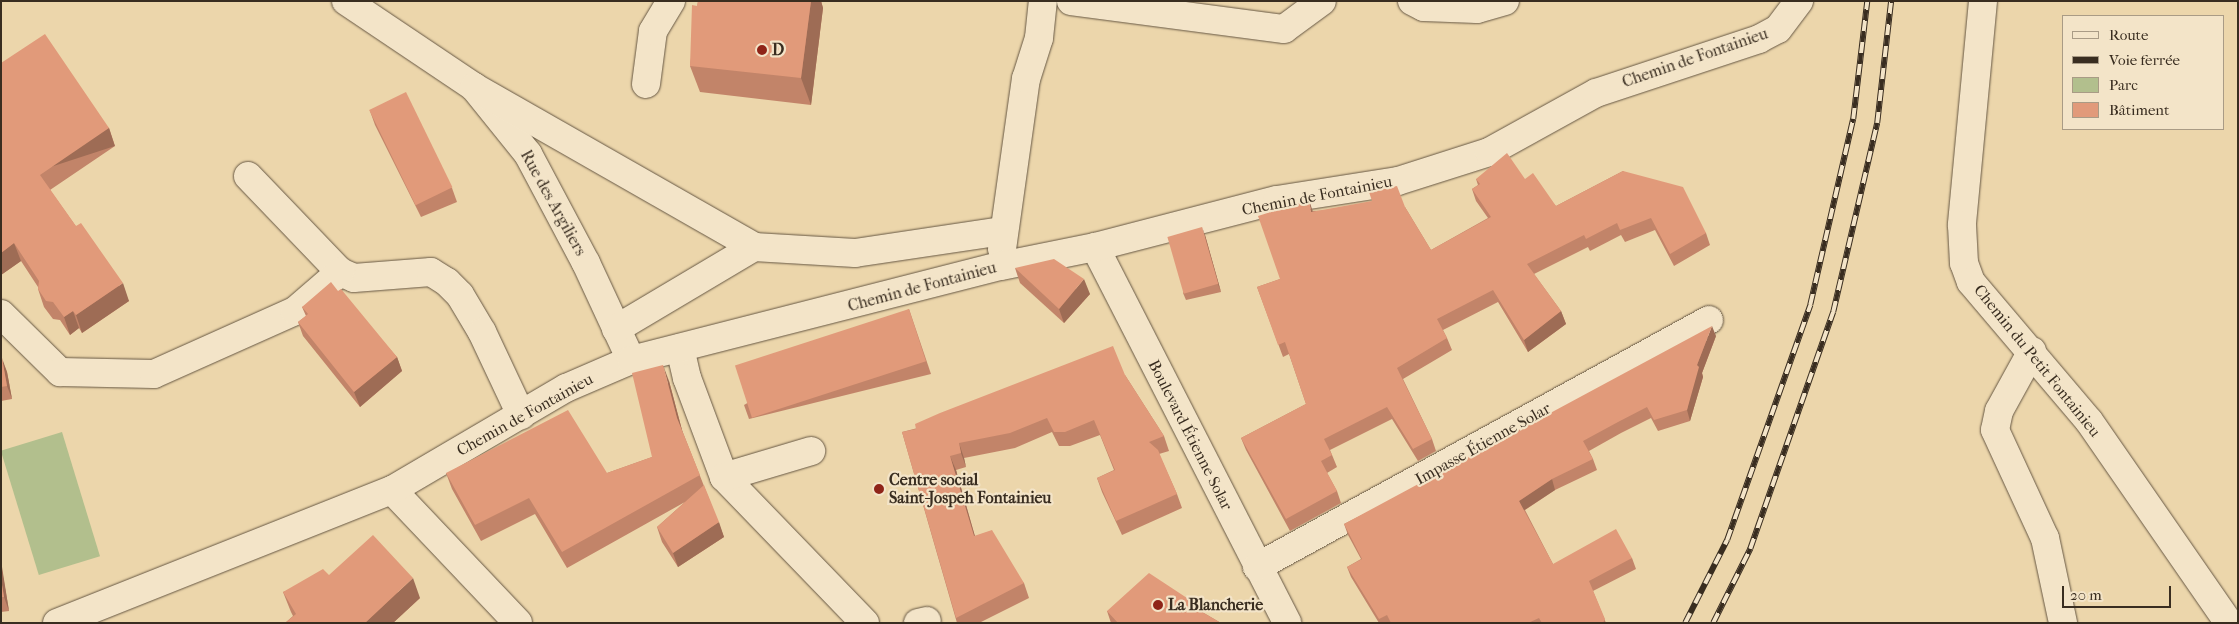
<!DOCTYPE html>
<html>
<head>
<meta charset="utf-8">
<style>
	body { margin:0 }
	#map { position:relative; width:2239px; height:624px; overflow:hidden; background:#ecd6ab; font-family:"IM FELL French Canon",serif }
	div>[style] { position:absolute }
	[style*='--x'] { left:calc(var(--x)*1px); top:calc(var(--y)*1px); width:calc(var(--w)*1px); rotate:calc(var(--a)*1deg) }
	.green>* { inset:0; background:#b2bf8d; transform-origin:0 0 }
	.roads { filter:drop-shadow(0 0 1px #665743) drop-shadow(0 0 1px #665743) }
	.minor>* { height:28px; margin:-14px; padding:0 14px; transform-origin:14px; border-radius:14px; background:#f3e4c8 }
	.rail>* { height:5.5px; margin-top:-2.75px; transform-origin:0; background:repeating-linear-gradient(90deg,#f3e4c8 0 11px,#392d20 0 22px); box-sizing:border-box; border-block:1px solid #392d20 }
	.wall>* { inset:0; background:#c28469 }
	.shaded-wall>* { inset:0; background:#9e6c55; transform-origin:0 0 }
	.building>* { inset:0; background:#e19a7a; transform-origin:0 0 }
	.dots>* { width:14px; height:14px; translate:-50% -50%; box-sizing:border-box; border:2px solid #f3e4c8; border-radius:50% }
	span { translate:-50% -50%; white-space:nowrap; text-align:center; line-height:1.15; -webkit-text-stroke:4.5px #f3e4c8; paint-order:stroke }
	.poi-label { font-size:16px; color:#392d20; font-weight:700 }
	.left { translate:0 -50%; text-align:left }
	.street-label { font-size:16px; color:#392d20 }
	.frame { position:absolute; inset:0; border:2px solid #392d20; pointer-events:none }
	.legend { position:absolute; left:2062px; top:15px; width:162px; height:115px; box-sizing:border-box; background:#f3e4c8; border:1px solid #a99b85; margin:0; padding:6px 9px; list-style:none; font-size:15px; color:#392d20 }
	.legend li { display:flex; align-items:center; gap:10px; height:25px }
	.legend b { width:25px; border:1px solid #a99b85 }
	.scale { position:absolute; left:2062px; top:586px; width:109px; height:22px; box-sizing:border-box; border:2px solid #392d20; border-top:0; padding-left:6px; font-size:15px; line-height:18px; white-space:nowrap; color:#392d20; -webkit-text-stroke:4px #f3e4c8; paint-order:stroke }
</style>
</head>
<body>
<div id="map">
	<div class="green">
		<div style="left:62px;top:432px;width:130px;height:64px;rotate:73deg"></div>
	</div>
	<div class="roads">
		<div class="minor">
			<div style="--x:346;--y:1;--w:154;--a:33.9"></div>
			<div style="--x:474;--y:87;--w:86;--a:51.1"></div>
			<div style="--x:528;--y:154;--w:123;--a:62"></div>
			<div style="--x:586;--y:263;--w:107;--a:65.1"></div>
			<div style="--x:1071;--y:1;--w:215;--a:7.5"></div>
			<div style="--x:1284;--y:29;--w:47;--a:-36.4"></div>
			<div style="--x:1412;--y:1;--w:13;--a:27"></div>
			<div style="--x:1424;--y:7;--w:53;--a:2.2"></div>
			<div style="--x:1477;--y:9;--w:29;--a:-16"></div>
			<div style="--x:1983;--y:1;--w:225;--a:95.4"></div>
			<div style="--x:1962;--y:225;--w:38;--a:87"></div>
			<div style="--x:1964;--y:263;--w:20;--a:70"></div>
			<div style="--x:1971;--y:282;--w:182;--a:49.7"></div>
			<div style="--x:2089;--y:421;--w:246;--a:55.3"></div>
			<div style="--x:646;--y:84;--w:53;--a:-82.5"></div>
			<div style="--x:653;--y:31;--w:35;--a:-59"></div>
			<div style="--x:474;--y:87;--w:322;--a:29.7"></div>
			<div style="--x:754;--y:247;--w:101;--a:3.4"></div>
			<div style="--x:855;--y:253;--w:150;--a:-8.5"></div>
			<div style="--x:248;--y:176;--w:133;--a:46.2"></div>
			<div style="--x:340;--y:272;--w:15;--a:23"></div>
			<div style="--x:354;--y:278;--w:77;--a:-4.5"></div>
			<div style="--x:431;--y:272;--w:19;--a:32"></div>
			<div style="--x:447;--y:282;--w:18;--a:45"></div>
			<div style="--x:460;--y:295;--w:43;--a:59.3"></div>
			<div style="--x:482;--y:332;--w:92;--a:64.8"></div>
			<div style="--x:1095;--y:247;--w:422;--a:62.9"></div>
			<div style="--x:1002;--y:249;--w:172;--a:-82"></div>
			<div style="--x:1026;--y:79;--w:43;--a:-72.4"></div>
			<div style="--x:1039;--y:38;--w:37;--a:-84"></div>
			<div style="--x:1;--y:314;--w:83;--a:44.5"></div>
			<div style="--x:60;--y:372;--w:94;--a:1.2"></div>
			<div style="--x:154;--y:374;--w:154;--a:-24.1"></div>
			<div style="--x:295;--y:311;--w:60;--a:-40.9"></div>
			<div style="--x:616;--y:329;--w:161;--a:-30.7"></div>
			<div style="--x:680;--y:348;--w:31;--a:77"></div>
			<div style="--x:687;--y:378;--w:106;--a:69.5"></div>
			<div style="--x:724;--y:477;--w:203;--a:46"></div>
			<div style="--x:2032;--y:351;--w:68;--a:118.8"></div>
			<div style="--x:1999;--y:411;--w:19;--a:102"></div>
			<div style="--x:1995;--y:430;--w:119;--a:65.2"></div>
			<div style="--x:2045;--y:538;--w:87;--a:78"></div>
			<div style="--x:724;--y:477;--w:91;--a:-16.6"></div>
			<div style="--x:392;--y:490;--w:183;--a:46.5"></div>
			<div style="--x:1257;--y:567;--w:515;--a:-28.65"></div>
			<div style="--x:57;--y:623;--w:360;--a:-21.7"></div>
			<div style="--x:392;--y:490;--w:202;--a:-30.4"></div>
			<div style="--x:566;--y:388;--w:71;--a:-23.3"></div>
			<div style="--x:631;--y:360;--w:382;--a:-14.3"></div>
			<div style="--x:1001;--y:266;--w:96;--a:-11.4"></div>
			<div style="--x:1095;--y:247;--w:188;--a:-14.5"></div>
			<div style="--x:1277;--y:200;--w:122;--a:-8.9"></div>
			<div style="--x:1398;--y:181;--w:96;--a:-17.7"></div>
			<div style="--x:1489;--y:152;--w:122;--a:-28.9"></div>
			<div style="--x:1596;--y:93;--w:172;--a:-18.3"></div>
			<div style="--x:1759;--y:39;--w:21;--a:-28"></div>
			<div style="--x:1778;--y:29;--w:35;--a:-53"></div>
			<div style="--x:918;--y:623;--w:9;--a:-13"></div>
		</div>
	</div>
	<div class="rail">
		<div style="--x:1685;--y:623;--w:93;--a:-63.2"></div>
		<div style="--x:1727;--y:540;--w:249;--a:-70.5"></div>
		<div style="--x:1810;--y:305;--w:191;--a:-77"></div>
		<div style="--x:1853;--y:119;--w:119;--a:-83.2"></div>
		<div style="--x:1713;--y:623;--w:83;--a:-63.4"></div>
		<div style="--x:1750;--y:549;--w:251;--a:-70.7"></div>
		<div style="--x:1833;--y:312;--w:194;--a:-76.9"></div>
		<div style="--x:1877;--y:123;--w:123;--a:-83.5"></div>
	</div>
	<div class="wall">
		<div style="clip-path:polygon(698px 1px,821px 1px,823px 8px,811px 105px,700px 92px,690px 66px)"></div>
		<div style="clip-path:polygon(1px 63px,109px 128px,115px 146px,50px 190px,129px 301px,82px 333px,79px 328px,70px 335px,60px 320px,53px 319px,44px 307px,38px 289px,38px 287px,21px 261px,1px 275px)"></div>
		<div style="clip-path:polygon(370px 111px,452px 188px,457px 202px,421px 217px,375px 125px)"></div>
		<div style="clip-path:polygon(1623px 171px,1706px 233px,1710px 245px,1674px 266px,1655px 230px,1625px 242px,1621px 235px,1590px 251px,1588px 247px,1534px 274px,1561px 311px,1566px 324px,1528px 352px,1498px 302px,1443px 330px,1447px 338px,1452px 350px,1403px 379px,1432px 439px,1436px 451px,1418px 461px,1392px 419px,1330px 450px,1337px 467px,1327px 473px,1337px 491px,1341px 503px,1290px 531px,1246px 450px,1241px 438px,1306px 404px,1289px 354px,1283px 357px,1257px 287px,1280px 279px,1313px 211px,1405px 207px,1431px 250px,1488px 218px,1476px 201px,1472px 189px,1478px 185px,1476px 179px,1525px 179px,1556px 206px)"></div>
		<div style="clip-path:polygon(1205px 235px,1221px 292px,1186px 300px,1183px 293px)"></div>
		<div style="clip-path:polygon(1015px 268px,1090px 294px,1064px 323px,1020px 283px)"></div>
		<div style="clip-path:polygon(338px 291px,397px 357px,402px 371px,360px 407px,303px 336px,298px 322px,306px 316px,302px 307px)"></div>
		<div style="clip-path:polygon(909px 309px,931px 374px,749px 419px,744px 405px)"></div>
		<div style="clip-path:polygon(1716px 336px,1702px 373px,1703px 377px,1690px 421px,1658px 431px,1651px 418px,1621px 433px,1589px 451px,1593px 459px,1597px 470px,1555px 490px,1525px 510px,1553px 564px,1632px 558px,1636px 569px,1593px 591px,1606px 623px,1379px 623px,1351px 577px,1347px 567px,1361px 559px,1348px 535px,1344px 524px)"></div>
		<div style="clip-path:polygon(1px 358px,7px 372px,12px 399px,1px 401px)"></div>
		<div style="clip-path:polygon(1125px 375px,1164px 436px,1169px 451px,1159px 454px,1177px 494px,1182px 508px,1122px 535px,1102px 492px,1097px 478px,1114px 470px,1100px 435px,1070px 446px,1059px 446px,1052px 432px,1015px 448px,964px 458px,966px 467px,956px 470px,975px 536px,1024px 583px,1029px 598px,979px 623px,957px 623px,902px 432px)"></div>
		<div style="clip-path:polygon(669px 381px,682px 430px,724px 537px,678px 567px,662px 542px,657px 527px,685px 502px,567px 568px,535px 514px,481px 541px,452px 489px,446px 473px,607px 473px,652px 457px)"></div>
		<div style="clip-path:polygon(1px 564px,9px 611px,1px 612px)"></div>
		<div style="clip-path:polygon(329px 575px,420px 598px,393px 623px,285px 623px,293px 616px,291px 612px,283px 592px)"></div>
		<div style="clip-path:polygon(1192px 606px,1221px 623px,1111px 623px,1107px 611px)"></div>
	</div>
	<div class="shaded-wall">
		<div style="clip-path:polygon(811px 1px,821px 1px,823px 8px,811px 105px,801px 78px)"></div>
		<div style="left:109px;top:128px;width:19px;height:83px;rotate:72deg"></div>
		<div style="clip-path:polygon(1309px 200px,1313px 212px,1311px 212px)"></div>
		<div style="clip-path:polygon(1202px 227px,1205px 235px,1221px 292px,1218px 284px)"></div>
		<div style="clip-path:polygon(14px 243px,21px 261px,1px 275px,1px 253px)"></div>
		<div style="clip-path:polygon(1084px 279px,1090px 294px,1064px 323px,1059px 309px)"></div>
		<div style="clip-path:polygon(123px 283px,129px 301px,82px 333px,76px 315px)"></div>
		<div style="clip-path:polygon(73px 311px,79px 328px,70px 335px,64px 317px)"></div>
		<div style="clip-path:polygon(1561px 311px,1566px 324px,1528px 352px,1524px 340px)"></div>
		<div style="clip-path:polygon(1712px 326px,1716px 336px,1702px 373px,1703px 377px,1690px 421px,1687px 410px,1697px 365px)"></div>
		<div style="clip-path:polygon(397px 357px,402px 371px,360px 407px,354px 392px)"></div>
		<div style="clip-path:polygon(2px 358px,7px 372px,12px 399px,7px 386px)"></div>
		<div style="clip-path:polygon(663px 365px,669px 381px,683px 434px,677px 418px)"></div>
		<div style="clip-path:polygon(959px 443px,964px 458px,966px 467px,961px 453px)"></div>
		<div style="clip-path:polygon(950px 456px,956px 470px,979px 551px,974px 536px)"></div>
		<div style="clip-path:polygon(1552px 479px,1555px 490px,1523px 511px,1519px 501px)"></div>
		<div style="clip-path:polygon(719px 522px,724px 537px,678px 567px,673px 553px)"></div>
		<div style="clip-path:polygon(1px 564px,2px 567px,9px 611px,4px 597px,1px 579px)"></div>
		<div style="clip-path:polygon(413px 578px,420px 598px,393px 623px,365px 623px)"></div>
	</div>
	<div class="building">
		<div style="clip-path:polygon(698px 1px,811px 1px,801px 78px,690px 66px,692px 5px,697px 6px)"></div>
		<div style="clip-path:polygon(45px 34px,109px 128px,40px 175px,76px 226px,81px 223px,123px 283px,76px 315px,73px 311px,64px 317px,53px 302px,46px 301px,38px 289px,39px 281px,14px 243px,1px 253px,1px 63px)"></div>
		<div style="left:406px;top:92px;width:106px;height:41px;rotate:64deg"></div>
		<div style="clip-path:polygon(1507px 153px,1525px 179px,1533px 173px,1556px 206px,1623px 171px,1683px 187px,1706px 233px,1670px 254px,1651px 218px,1620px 230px,1617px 223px,1586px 239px,1584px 235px,1527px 264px,1561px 311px,1524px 340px,1493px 290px,1437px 319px,1447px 338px,1397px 368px,1432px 439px,1413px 449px,1387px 407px,1324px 439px,1332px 455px,1321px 461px,1337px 491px,1286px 519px,1241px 438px,1306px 404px,1285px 342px,1278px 345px,1257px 287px,1280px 279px,1258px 216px,1309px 200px,1311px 212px,1372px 201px,1369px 192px,1397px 186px,1405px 207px,1431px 250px,1491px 217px,1472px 189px,1480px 184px,1476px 179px)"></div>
		<div style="left:1202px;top:227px;width:59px;height:36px;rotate:74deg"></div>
		<div style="clip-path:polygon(1054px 259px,1084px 279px,1059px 309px,1015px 268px)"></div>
		<div style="clip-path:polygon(331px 282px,338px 291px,341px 289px,397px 357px,354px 392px,298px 322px,308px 314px,302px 307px)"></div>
		<div style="left:909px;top:309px;width:55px;height:183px;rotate:72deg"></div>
		<div style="clip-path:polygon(1712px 326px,1697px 365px,1699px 367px,1687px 410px,1654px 420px,1647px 407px,1618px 422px,1583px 441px,1593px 459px,1552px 479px,1519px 501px,1553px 564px,1616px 529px,1632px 558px,1589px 581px,1605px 619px,1603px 623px,1542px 623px,1539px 618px,1528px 623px,1391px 623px,1387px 615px,1379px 619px,1347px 567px,1362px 559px,1344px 524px)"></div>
		<div style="clip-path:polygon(1113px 346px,1125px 375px,1164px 436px,1149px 442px,1158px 450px,1177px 494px,1116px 521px,1097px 478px,1115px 470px,1094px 420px,1065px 432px,1054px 432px,1047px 418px,1010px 433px,959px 443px,961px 453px,950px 456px,974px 536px,992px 530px,1024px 583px,956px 618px,902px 432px,916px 429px,915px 424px,940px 413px)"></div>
		<div style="clip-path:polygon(1px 358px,2px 358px,7px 386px,1px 387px)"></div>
		<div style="clip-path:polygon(663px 365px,677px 418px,700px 475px,562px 552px,529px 498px,475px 525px,446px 473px,568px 410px,607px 473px,652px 457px,632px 373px)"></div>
		<div style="clip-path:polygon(704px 485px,719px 522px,673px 553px,657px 527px)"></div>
		<div style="clip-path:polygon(373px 535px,413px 578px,365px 623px,285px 623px,296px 614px,283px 592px,323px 569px,329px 575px)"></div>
		<div style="clip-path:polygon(1149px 573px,1190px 600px,1188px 604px,1221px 623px,1118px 623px,1107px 611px)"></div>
		<div style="clip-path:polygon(1px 579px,4px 597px,1px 597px)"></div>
	</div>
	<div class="dots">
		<div style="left:762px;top:50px;background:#8f2418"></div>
		<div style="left:879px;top:489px;background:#8f2418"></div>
		<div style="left:1158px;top:605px;background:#8f2418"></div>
	</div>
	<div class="poi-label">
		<span class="left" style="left:772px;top:50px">D</span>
		<span class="left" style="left:889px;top:489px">Centre social<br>Saint-Jospeh Fontainieu</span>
		<span class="left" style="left:1168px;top:605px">La Blancherie</span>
	</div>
	<div class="street-label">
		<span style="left:1695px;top:58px;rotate:-19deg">Chemin de Fontainieu</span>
		<span style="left:1317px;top:196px;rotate:-11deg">Chemin de Fontainieu</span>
		<span style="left:553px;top:203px;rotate:61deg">Rue des Argiliers</span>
		<span style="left:922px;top:287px;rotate:-15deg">Chemin de Fontainieu</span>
		<span style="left:2037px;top:361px;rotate:51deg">Chemin du Petit Fontainieu</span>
		<span style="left:525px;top:415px;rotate:-29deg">Chemin de Fontainieu</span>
		<span style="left:1190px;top:435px;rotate:63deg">Boulevard Étienne Solar</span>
		<span style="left:1483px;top:444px;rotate:-29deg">Impasse Étienne Solar</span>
	</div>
	<div class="frame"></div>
	<ul class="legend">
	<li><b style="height:6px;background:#f3e4c8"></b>Route</li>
	<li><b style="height:6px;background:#392d20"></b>Voie ferrée</li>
	<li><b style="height:14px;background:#b2bf8d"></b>Parc</li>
	<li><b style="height:14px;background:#e19a7a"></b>Bâtiment</li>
	</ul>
	<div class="scale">20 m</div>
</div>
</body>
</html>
